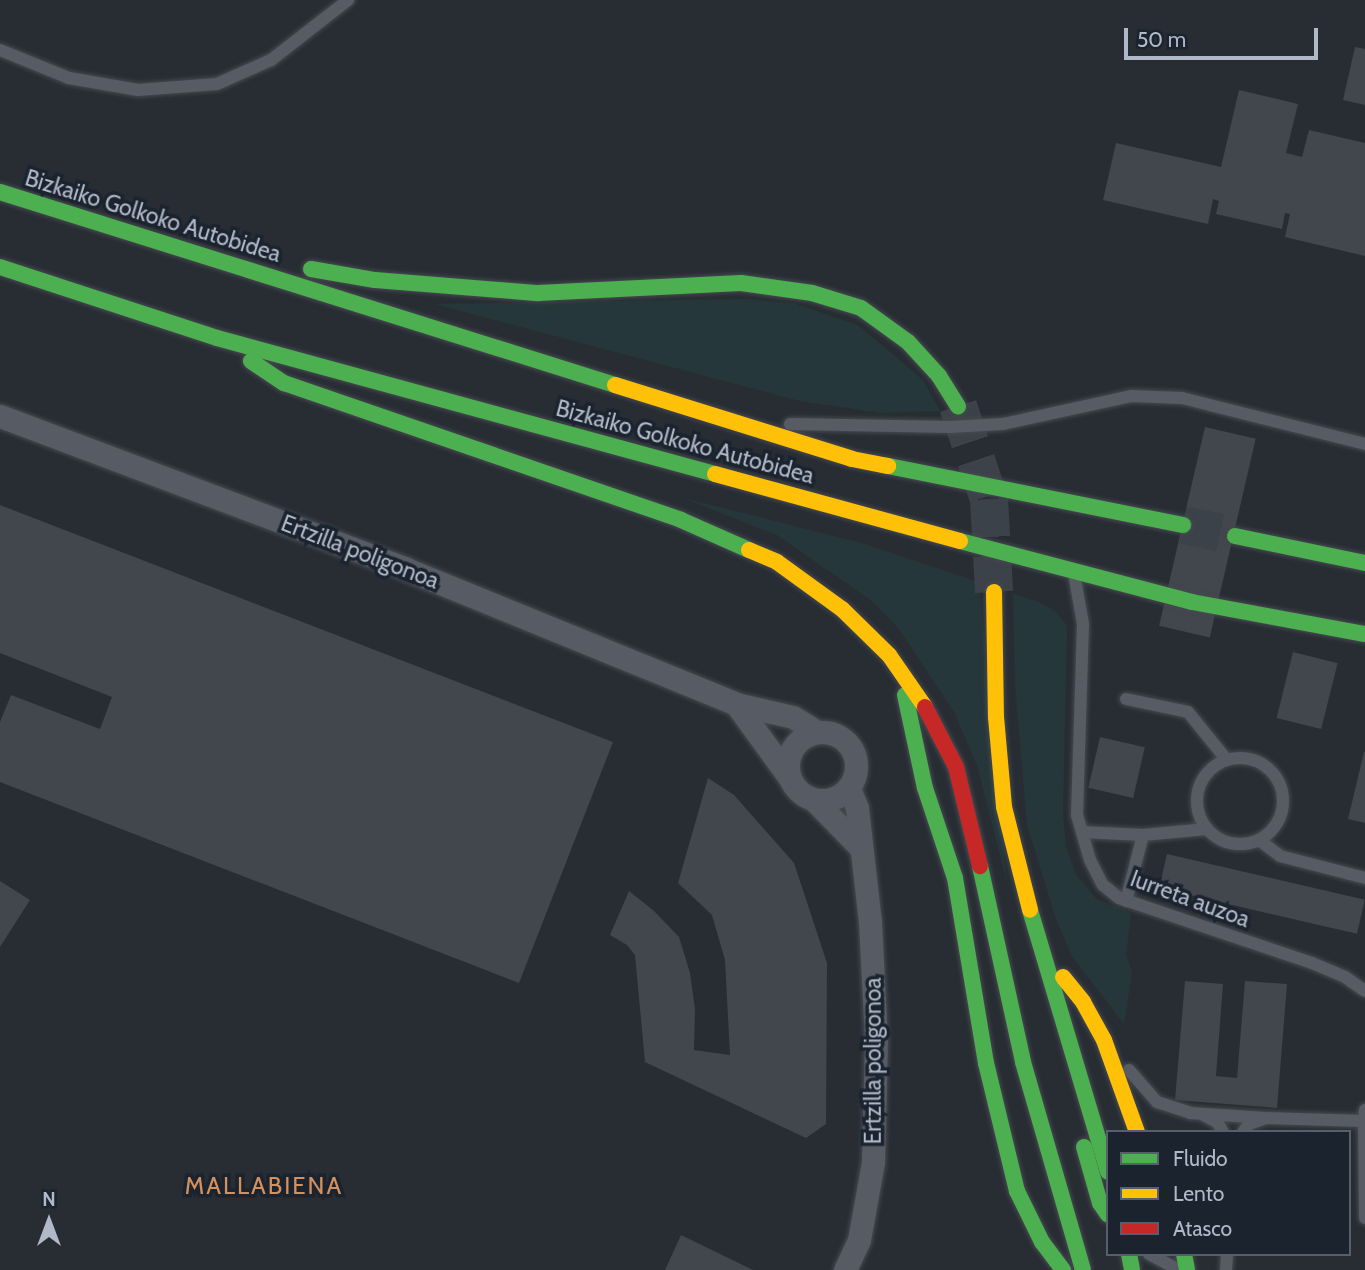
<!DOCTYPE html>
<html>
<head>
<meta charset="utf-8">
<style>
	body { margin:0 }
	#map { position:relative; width:1365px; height:1270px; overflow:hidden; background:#282d34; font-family:Cabin,sans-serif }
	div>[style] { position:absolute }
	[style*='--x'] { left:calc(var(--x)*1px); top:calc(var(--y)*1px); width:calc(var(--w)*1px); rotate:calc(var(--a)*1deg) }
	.green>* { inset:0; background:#25373a }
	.building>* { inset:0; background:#42464d; transform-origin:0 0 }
	.highway-tunnel>* { height:38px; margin-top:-19px; transform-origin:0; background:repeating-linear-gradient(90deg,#3c424a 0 38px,transparent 0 57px) }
	.roads { filter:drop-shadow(0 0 2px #46494f) drop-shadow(0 0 2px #46494f) }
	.lane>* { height:12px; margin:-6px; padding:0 6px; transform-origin:6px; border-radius:6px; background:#575b63 }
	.lane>.ring { margin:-6px; padding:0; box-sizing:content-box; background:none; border:12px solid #575b63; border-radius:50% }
	.street>* { height:23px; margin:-11.5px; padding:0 11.5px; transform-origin:11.5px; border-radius:11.5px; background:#575b63 }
	.street>.ring { margin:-11.5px; padding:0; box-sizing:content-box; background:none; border:23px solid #575b63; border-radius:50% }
	.fast>* { height:16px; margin:-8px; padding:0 8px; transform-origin:8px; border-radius:8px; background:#4caf50 }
	.slow>* { height:16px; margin:-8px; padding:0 8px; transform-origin:8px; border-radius:8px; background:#ffc107 }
	.jam>* { height:16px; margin:-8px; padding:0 8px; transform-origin:8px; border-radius:8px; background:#c62828 }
	span { translate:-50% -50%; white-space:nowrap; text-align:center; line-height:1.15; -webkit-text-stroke:7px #1b232f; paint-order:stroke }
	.street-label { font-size:23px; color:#b0b9c7 }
	.neighbourhood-label { font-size:24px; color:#d4905d; letter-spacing:2px }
	.legend { position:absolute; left:1106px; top:1130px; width:245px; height:126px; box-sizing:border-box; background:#1b232f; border:2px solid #575f6c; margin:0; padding:9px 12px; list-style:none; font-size:21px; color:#b0b9c7 }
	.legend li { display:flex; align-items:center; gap:14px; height:35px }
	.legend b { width:35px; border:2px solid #575f6c }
	.north { position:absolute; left:14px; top:1186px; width:70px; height:70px; -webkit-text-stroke:5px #1b232f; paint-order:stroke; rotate:0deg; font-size:19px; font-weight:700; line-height:28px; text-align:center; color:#b0b9c7 }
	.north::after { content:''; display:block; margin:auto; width:24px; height:32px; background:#b0b9c7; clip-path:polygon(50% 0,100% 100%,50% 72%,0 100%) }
	.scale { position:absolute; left:1124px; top:28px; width:194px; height:32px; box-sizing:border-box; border:4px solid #b0b9c7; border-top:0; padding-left:9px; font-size:21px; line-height:24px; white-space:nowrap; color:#b0b9c7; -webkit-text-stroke:5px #1b232f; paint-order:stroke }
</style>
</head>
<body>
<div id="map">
	<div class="green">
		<div style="clip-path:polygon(744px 299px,794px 303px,858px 325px,923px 380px,940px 411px,881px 413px,800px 401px,435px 304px)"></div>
		<div style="clip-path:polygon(683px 498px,862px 543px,979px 582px,1007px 883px,977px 765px,954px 712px,899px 629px,872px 601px,777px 535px)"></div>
		<div style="clip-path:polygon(1013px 594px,1039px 602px,1055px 611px,1067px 626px,1063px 815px,1066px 847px,1076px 875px,1097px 899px,1131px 913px,1126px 955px,1132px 972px,1124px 1024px,1072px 956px,1056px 919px,1027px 825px,1015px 684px)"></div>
	</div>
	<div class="building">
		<div style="clip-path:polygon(1355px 47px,1365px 49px,1365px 105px,1343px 100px)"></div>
		<div style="clip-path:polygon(1239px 90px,1298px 104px,1286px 153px,1302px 157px,1309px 130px,1365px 143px,1365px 256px,1285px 237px,1290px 214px,1285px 213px,1282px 229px,1216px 214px,1219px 201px,1213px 199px,1208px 224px,1103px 200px,1116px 143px,1221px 167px)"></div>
		<div style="left:1205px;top:427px;width:52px;height:204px;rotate:13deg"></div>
		<div style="clip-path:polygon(0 505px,613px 742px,519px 983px,0 782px,0 722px,11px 695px,100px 729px,112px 697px,0 653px)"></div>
		<div style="left:1293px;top:652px;width:46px;height:68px;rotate:14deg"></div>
		<div style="left:1100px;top:737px;width:46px;height:52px;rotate:13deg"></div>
		<div style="clip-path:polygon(1364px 752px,1365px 752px,1365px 823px,1348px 819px)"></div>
		<div style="clip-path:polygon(708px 778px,734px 795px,794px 863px,827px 963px,826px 1124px,806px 1138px,645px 1062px,635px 955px,627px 945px,610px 935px,629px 891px,654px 911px,679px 937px,690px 973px,695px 1009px,694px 1050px,730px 1055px,725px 960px,712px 915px,678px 883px)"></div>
		<div style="left:1167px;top:854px;width:203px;height:35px;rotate:13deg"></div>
		<div style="clip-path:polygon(0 881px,30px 900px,0 947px)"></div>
		<div style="clip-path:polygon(1185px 981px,1223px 984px,1216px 1076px,1237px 1078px,1245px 981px,1287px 984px,1277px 1108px,1175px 1100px)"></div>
		<div style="clip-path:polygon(681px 1235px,753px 1270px,665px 1270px)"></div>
	</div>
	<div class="highway-tunnel">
		<div style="--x:958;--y:406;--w:98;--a:71.6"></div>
		<div style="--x:989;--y:499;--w:93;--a:86.9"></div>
		<div style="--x:1183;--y:525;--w:53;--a:11.9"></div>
	</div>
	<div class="roads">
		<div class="lane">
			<div style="--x:0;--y:50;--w:74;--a:22.1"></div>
			<div style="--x:69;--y:78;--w:70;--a:9.9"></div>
			<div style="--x:138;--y:90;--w:79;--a:-4.3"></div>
			<div style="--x:217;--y:84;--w:59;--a:-24"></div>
			<div style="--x:271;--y:60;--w:98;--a:-37.9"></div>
			<div style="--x:790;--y:424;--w:160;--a:1.1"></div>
			<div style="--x:950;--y:427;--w:53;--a:-3.2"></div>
			<div style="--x:1003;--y:424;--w:131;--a:-12.3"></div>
			<div style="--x:1131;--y:396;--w:51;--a:2.2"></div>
			<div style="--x:1182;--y:398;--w:189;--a:14.1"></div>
			<div style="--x:1075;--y:579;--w:46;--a:79.9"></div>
			<div style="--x:1083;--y:624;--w:191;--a:91.8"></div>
			<div style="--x:1077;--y:815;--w:47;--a:73.9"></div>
			<div style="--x:1090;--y:860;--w:28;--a:63"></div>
			<div style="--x:1103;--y:885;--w:21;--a:39"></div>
			<div style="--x:1119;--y:898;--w:204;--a:18.6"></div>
			<div style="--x:1312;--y:963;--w:36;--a:23"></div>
			<div style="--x:1345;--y:977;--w:24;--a:35"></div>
			<div style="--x:1126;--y:699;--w:63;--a:11.8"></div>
			<div style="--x:1188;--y:712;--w:60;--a:51"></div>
			<div class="ring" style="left:1197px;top:758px;width:74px;height:74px"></div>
			<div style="--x:1082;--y:832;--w:61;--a:2.8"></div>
			<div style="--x:1259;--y:840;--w:26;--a:37"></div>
			<div style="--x:1280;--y:856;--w:88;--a:14.5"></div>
			<div style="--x:1126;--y:901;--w:68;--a:-75.6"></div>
			<div style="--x:1143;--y:835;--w:64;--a:-5.4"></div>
			<div style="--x:1129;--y:1070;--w:43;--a:48.8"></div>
			<div style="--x:1157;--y:1102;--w:35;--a:18"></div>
			<div style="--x:1190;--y:1113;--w:76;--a:3.8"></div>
			<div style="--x:1205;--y:1116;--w:13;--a:27"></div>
			<div style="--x:1217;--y:1122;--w:12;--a:59"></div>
			<div style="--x:1364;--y:1121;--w:97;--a:89.4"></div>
			<div style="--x:1243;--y:1132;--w:10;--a:-53"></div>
			<div style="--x:1249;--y:1124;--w:18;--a:-19"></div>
			<div style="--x:1266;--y:1118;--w:98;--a:1.8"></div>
			<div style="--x:1364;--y:1121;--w:11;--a:-85"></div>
			<div style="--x:1149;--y:1254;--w:34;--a:28"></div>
			<div style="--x:1226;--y:1270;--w:16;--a:-86"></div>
		</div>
		<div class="street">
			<div style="--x:0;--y:416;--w:434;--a:20.6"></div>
			<div style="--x:406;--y:569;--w:357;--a:22.2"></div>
			<div style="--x:736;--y:704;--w:58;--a:12.8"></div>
			<div style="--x:793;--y:717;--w:28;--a:32"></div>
			<div style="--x:736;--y:704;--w:90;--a:54"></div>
			<div class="ring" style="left:788px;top:732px;width:45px;height:45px"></div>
			<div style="--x:814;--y:800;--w:66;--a:45.6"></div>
			<div style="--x:845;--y:1270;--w:33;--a:-65"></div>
			<div style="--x:859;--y:1240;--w:79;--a:-79.8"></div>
			<div style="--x:873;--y:1162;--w:122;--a:-88.6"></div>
			<div style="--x:876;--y:1040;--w:118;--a:-92.9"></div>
			<div style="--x:870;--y:922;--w:115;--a:-96.5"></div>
			<div style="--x:857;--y:808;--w:22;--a:-112"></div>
		</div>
		<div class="fast">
			<div style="--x:0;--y:192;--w:645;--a:17.42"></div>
			<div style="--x:0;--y:267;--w:228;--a:18.1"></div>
			<div style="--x:217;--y:338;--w:516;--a:15.27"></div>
			<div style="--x:311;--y:269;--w:65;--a:9.8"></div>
			<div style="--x:375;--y:280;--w:164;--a:4.6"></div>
			<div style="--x:538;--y:293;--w:203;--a:-2.8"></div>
			<div style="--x:741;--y:283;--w:72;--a:8"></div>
			<div style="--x:812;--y:293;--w:51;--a:17"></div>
			<div style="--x:861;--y:308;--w:58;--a:35.9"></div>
			<div style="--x:908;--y:342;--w:46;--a:47.6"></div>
			<div style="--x:939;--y:376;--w:36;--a:58"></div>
			<div style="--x:251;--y:361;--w:40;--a:34"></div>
			<div style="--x:284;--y:383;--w:420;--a:19"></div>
			<div style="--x:681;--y:520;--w:74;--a:23.8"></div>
			<div style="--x:888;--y:466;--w:301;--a:11.3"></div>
			<div style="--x:1235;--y:536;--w:133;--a:11.7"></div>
			<div style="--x:960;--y:541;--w:240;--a:14.7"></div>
			<div style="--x:1192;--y:602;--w:176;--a:10.5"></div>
			<div style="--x:905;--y:695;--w:95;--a:77.9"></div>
			<div style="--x:925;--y:788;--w:95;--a:71.6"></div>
			<div style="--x:955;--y:878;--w:188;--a:80.5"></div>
			<div style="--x:986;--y:1063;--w:132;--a:76.4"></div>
			<div style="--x:1017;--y:1191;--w:57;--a:63.9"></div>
			<div style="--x:1042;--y:1242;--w:35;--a:53"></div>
			<div style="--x:980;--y:866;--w:201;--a:77.6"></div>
			<div style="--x:1023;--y:1062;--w:216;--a:73.9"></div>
			<div style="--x:1030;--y:910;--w:273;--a:73.4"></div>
			<div style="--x:1084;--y:1147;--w:58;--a:74.1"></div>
			<div style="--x:1100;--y:1203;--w:14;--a:56"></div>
			<div style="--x:1129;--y:1254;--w:16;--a:79"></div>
			<div style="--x:1184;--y:1254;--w:16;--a:79"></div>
		</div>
		<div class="slow">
			<div style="--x:615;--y:385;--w:248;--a:17.3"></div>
			<div style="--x:852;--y:459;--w:37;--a:11"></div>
			<div style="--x:715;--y:474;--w:254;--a:15.3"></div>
			<div style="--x:749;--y:550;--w:30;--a:23"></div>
			<div style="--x:777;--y:562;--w:80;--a:35.9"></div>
			<div style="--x:842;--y:609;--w:66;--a:44.4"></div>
			<div style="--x:889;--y:655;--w:63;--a:55.3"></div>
			<div style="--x:994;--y:592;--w:125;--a:89.1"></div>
			<div style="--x:996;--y:717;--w:90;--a:84.9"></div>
			<div style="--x:1004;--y:807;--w:106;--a:75.8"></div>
			<div style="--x:1063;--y:977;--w:32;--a:51"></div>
			<div style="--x:1083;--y:1002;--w:43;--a:61.1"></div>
			<div style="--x:1104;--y:1040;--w:98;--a:70.3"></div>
		</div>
		<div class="jam">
			<div style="--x:925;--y:707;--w:68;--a:62.7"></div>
			<div style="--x:956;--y:767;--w:102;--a:76.4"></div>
		</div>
	</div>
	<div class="street-label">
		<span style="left:153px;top:216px;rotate:17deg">Bizkaiko Golkoko Autobidea</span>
		<span style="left:685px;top:442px;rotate:15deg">Bizkaiko Golkoko Autobidea</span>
		<span style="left:360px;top:552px;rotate:21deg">Ertzilla poligonoa</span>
		<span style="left:1190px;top:899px;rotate:20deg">Iurreta auzoa</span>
		<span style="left:873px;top:1061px;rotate:-90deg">Ertzilla poligonoa</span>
	</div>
	<div class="neighbourhood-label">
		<span style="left:264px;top:1186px">MALLABIENA</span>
	</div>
	<ul class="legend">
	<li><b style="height:9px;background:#4caf50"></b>Fluido</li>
	<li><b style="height:9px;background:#ffc107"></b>Lento</li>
	<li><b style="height:9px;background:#c62828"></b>Atasco</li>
	</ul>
	<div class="north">N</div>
	<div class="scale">50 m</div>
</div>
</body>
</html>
